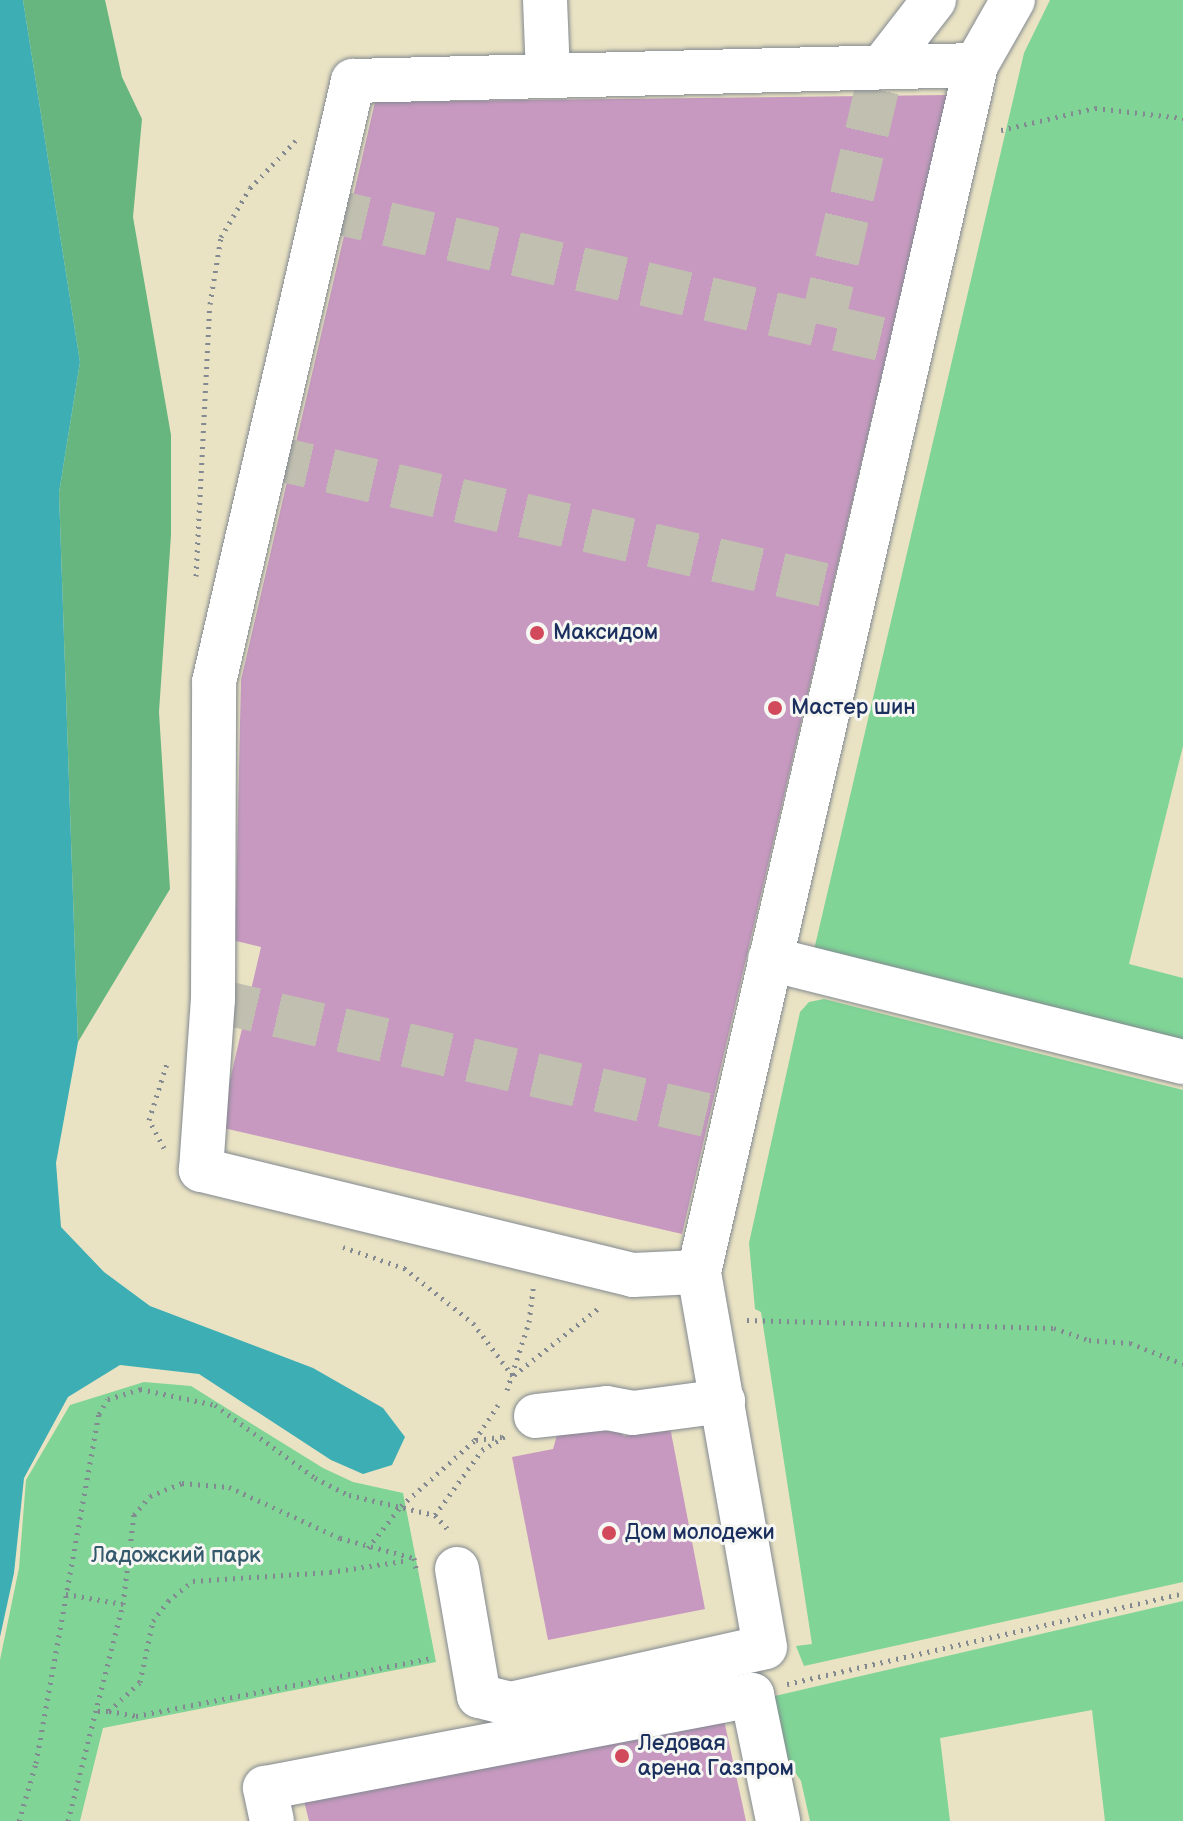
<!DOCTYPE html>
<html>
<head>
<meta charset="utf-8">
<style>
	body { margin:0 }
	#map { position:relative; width:1183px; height:1821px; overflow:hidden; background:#eae3c3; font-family:"Balsamiq Sans",sans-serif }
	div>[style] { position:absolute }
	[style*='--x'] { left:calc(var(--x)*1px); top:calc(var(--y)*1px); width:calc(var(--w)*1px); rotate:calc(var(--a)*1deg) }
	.green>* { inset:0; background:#7fd496 }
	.forest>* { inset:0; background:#67b67f }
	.water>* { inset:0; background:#3caeb4 }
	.building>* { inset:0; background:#c799c0 }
	.minor-tunnel>* { height:44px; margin-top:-22px; transform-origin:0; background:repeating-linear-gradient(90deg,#c1bfaf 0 44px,transparent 0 66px) }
	.path>* { height:5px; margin-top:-2.5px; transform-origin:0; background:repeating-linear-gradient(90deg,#828990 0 2px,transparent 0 8px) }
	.roads { filter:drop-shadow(0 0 2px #828990) drop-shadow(0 0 2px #828990) }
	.minor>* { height:44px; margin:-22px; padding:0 22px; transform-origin:22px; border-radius:22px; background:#fff }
	.dots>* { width:22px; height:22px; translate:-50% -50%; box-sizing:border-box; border:4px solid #f6f6f2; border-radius:50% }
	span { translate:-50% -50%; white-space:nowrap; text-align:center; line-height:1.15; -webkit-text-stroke:6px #f6f6f2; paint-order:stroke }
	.poi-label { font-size:22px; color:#1b2f5e }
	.left { translate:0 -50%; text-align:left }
	.park-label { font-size:22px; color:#34586c }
</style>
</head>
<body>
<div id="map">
	<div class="green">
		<div style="clip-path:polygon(1050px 0,1183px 0,1183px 746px,1129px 964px,1183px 978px,1183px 1046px,814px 950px,1024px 53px)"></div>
		<div style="clip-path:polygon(824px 999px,1183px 1090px,1183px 1582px,804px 1666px,796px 1646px,812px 1644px,761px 1312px,755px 1309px,749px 1243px,800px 1012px,809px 1002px)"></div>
		<div style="clip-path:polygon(144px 1382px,191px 1386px,323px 1468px,353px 1482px,403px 1493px,436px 1662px,103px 1728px,80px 1821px,0 1821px,0 1660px,19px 1568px,26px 1480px,70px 1405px)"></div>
		<div style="clip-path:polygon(1183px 1601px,1183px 1821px,1105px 1821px,1092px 1710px,940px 1738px,950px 1821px,810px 1821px,801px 1781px,786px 1759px,762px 1699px)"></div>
	</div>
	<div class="forest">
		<div style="clip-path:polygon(23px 0,105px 0,122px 77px,142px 119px,133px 217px,171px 435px,171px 535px,159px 712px,170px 889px,78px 1042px,59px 493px,80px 362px)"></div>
	</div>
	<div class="water">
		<div style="clip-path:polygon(0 0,23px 0,80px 362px,59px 493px,78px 1042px,56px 1163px,61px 1227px,104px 1272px,150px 1306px,313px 1368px,383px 1408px,405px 1437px,392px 1465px,363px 1474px,331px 1460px,199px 1374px,120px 1365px,68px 1397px,24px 1478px,14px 1573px,0 1637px)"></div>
	</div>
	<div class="building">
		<div style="clip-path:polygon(947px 95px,682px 1234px,219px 1127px,261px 947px,228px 939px,236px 904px,241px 680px,375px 102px)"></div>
		<div style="clip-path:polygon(603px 1413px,624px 1436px,670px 1427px,705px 1609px,548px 1640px,512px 1457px,553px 1449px,562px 1418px)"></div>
		<div style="clip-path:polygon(722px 1711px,746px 1821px,309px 1821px,304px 1801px)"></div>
	</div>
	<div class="minor-tunnel">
		<div style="--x:323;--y:209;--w:604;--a:13.12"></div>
		<div style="--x:822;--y:325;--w:265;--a:-76.9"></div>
		<div style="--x:266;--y:456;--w:604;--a:13"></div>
		<div style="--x:213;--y:1000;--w:533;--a:13.12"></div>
	</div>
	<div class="path">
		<div style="--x:1001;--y:130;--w:97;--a:-13.2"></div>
		<div style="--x:1095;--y:108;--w:89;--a:6.5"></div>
		<div style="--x:196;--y:576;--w:272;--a:-87.1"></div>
		<div style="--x:210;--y:304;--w:68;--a:-80.7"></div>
		<div style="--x:221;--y:237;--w:57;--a:-59.4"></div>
		<div style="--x:250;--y:188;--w:72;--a:-46.1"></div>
		<div style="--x:164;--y:1148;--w:32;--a:-118"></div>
		<div style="--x:149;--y:1120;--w:63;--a:-72.4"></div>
		<div style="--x:343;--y:1247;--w:65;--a:19"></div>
		<div style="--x:404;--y:1268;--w:88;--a:38.6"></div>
		<div style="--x:473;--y:1323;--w:66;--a:53"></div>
		<div style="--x:747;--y:1320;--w:307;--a:1.5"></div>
		<div style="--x:1054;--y:1328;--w:37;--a:19"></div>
		<div style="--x:1089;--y:1340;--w:41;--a:4.2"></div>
		<div style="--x:1130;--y:1343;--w:57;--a:21.6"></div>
		<div style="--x:514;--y:1375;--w:110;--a:-38.3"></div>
		<div style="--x:507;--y:1390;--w:71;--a:-72.1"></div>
		<div style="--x:529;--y:1322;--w:34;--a:-83"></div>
		<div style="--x:476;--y:1440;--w:26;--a:-7"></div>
		<div style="--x:435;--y:1515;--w:80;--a:-54.1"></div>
		<div style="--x:482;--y:1450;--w:27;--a:-31"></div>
		<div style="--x:368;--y:1548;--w:53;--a:-51.8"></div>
		<div style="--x:401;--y:1506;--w:99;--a:-41.7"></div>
		<div style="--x:475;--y:1440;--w:42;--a:-56.7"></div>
		<div style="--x:66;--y:1594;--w:58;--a:10"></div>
		<div style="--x:787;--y:1684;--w:406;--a:-12.9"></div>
		<div style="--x:98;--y:1711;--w:11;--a:0"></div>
		<div style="--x:109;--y:1711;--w:42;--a:-43.1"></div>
		<div style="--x:140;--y:1682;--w:62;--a:-78"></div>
		<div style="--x:153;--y:1621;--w:25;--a:-53"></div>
		<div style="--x:168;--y:1601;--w:32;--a:-39"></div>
		<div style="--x:193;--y:1581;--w:137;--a:-3.8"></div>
		<div style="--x:330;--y:1572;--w:74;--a:-8.6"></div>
		<div style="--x:109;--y:1711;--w:27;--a:10"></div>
		<div style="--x:136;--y:1716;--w:303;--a:-11.1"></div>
		<div style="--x:19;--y:1821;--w:60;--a:-73.7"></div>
		<div style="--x:36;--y:1763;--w:355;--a:-79.8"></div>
		<div style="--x:99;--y:1414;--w:17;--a:-59"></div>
		<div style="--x:108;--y:1399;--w:34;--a:-17"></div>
		<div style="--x:140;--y:1389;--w:77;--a:12"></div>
		<div style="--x:215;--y:1405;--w:124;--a:36.1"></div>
		<div style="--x:315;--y:1478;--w:38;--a:27"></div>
		<div style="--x:349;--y:1495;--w:88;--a:13.1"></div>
		<div style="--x:435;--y:1515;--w:24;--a:48"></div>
		<div style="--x:68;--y:1821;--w:224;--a:-75.8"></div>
		<div style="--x:123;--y:1604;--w:90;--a:-83"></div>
		<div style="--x:134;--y:1515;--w:25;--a:-50"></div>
		<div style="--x:150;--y:1496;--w:35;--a:-22"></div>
		<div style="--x:182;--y:1483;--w:47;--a:4.9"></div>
		<div style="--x:229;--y:1487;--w:122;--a:24.7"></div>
		<div style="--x:340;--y:1538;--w:77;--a:15.1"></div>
		<div style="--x:414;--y:1558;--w:16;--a:79"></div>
	</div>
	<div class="roads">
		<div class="minor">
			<div style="--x:545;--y:0;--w:76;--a:87.7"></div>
			<div style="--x:882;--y:67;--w:85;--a:-52.2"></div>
			<div style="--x:770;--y:959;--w:426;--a:14"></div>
			<div style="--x:699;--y:1272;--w:66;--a:177.4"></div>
			<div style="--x:633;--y:1275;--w:445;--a:-166.3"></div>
			<div style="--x:201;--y:1170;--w:170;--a:-86"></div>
			<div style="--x:213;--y:1000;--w:318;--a:-89.8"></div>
			<div style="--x:214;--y:682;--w:617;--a:-76.98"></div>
			<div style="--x:353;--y:81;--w:623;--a:-1.47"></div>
			<div style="--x:536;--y:1416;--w:71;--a:-6.4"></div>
			<div style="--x:607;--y:1408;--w:26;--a:11"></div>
			<div style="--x:633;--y:1413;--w:91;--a:-7.6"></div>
			<div style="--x:457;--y:1569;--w:129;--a:80.2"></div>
			<div style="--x:479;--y:1696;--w:33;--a:14"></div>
			<div style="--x:511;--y:1704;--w:260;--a:-12.6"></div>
			<div style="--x:765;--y:1647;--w:381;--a:-100"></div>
			<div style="--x:699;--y:1272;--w:1238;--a:-77.07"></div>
			<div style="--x:976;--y:65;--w:75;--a:-60.4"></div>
			<div style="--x:272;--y:1821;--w:34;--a:-102"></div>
			<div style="--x:265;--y:1788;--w:496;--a:-10.8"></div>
			<div style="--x:752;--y:1695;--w:129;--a:78.3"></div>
		</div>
	</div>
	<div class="dots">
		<div style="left:537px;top:633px;background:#d1495b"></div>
		<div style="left:775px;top:708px;background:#d1495b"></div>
		<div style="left:609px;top:1533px;background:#d1495b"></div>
		<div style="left:622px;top:1756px;background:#d1495b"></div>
	</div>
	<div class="poi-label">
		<span class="left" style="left:553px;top:633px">Максидом</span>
		<span class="left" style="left:791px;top:708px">Мастер шин</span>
		<span class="left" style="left:625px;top:1533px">Дом молодежи</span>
		<span class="left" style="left:638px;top:1756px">Ледовая<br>арена Газпром</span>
	</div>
	<div class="park-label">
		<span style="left:176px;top:1556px">Ладожский парк</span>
	</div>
</div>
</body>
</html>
